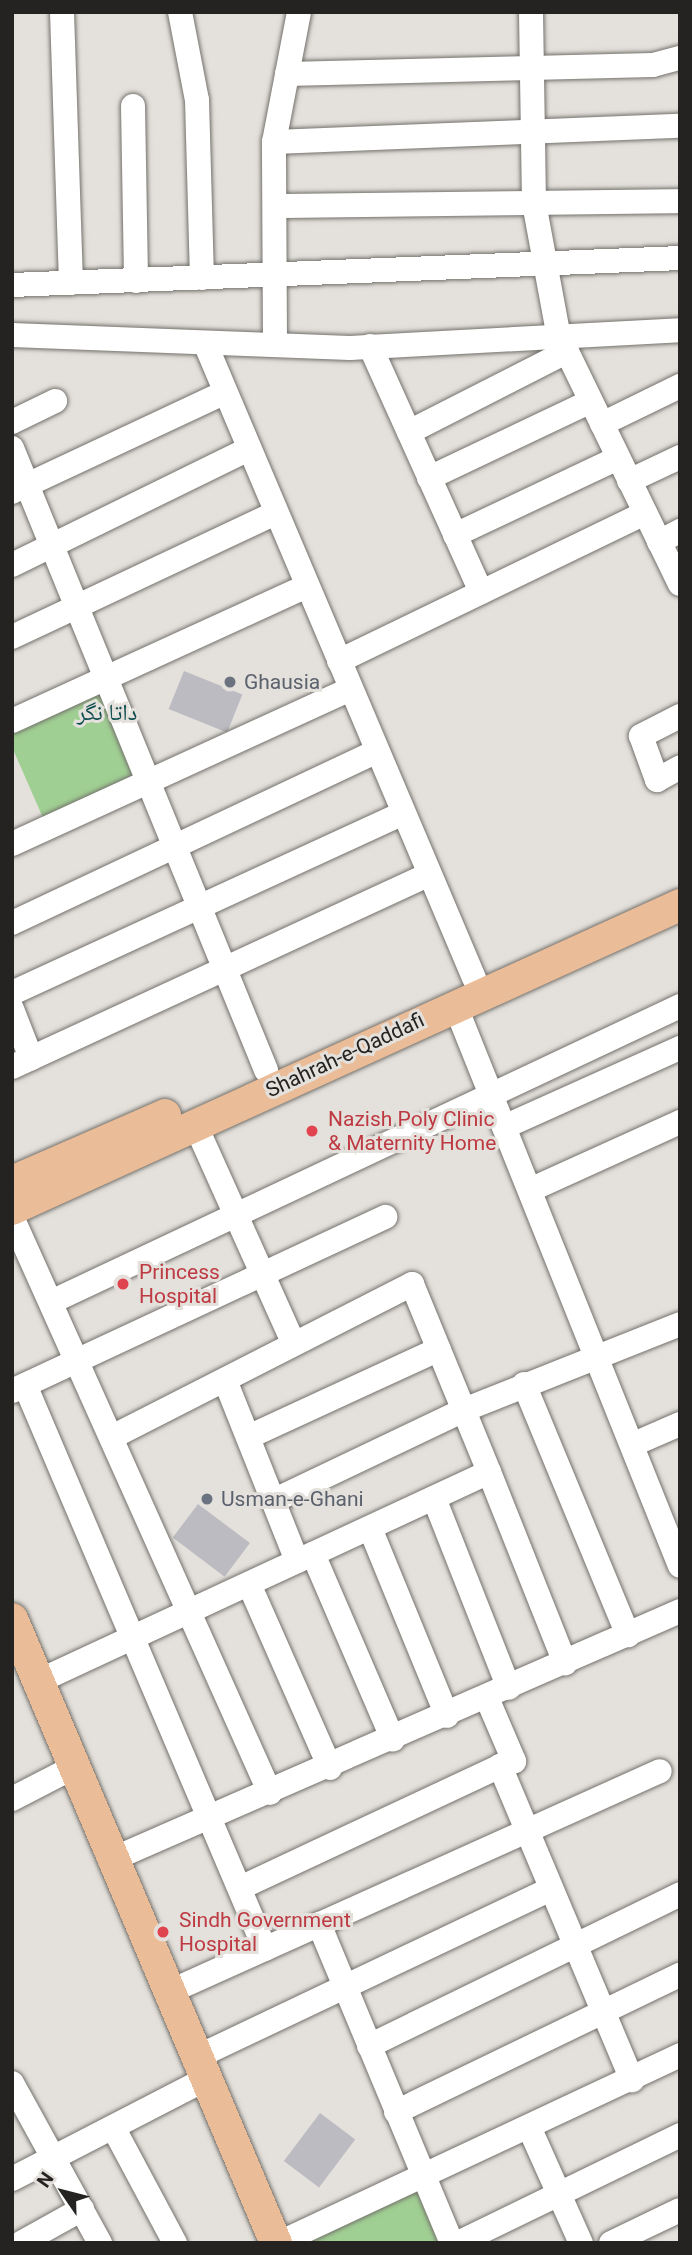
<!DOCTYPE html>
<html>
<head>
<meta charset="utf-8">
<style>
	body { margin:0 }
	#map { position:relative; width:692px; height:2255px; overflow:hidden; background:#e4e1dc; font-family:Roboto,"Noto Naskh Arabic",sans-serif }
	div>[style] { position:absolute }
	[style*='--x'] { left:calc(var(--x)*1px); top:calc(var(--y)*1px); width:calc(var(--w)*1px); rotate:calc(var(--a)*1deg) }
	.green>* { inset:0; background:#a0cf93 }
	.building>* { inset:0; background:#bbbbc1; transform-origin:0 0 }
	.roads { filter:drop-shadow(0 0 2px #74716c) drop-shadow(0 0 2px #74716c) }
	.minor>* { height:24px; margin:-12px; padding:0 12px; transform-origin:12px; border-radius:12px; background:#fff }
	.major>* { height:32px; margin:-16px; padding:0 16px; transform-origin:16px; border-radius:16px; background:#ebbc98 }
	.dots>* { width:19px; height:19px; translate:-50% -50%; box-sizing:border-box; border:4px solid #e4e1dc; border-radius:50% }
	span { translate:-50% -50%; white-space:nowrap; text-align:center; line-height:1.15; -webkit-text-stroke:6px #e4e1dc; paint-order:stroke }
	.worship-label { font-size:21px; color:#5b616d }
	.left { translate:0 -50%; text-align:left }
	.street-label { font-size:21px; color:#242321 }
	.health-label { font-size:21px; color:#be3a42 }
	.neighbourhood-label { font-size:23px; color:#0d4c4e }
	.frame { position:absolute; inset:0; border:14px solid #242321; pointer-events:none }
	.north { position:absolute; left:28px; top:2157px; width:70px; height:70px; -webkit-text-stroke:5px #e4e1dc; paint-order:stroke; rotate:305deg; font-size:19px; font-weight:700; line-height:28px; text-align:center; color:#242321 }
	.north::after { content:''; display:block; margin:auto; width:24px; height:32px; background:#242321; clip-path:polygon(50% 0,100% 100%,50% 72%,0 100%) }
</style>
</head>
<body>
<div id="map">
	<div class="green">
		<div style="clip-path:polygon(110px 676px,151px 780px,47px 827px,12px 747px,12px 721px)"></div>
		<div style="clip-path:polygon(412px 2181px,439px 2243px,279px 2243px)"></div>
	</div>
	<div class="building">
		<div style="left:184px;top:671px;width:63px;height:41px;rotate:22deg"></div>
		<div style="left:198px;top:1504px;width:65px;height:42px;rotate:37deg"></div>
		<div style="left:320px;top:2113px;width:44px;height:60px;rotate:37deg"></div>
	</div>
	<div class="roads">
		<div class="minor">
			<div style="--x:62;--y:12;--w:271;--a:88.1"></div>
			<div style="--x:180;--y:12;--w:90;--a:79.1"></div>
			<div style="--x:197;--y:100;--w:178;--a:88.4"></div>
			<div style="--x:531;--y:12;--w:191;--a:89.1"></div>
			<div style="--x:534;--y:203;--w:132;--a:79.5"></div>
			<div style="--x:558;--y:333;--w:279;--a:64.1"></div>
			<div style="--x:287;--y:74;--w:366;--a:-1.4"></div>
			<div style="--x:653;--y:65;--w:28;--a:-15"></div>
			<div style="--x:133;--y:106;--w:175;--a:89"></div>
			<div style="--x:274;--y:142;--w:406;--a:-2.3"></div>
			<div style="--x:275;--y:206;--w:405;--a:-0.7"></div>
			<div style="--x:12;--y:285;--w:669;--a:-2.31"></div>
			<div style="--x:12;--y:335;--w:338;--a:2.2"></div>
			<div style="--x:350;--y:348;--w:330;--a:-3.1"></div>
			<div style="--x:205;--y:343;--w:690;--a:67.04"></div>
			<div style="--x:275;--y:345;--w:203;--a:-90.3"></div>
			<div style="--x:274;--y:142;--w:132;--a:-79.1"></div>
			<div style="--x:370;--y:346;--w:270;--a:65.7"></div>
			<div style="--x:12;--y:422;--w:48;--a:-26"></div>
			<div style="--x:602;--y:424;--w:87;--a:-26"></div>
			<div style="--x:409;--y:432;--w:176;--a:-27"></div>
			<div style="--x:12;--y:448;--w:672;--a:67.79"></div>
			<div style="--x:429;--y:478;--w:179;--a:-25.4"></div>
			<div style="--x:629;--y:481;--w:56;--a:-25.2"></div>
			<div style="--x:12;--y:492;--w:235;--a:-25.1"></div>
			<div style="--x:455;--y:535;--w:180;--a:-25.3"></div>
			<div style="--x:659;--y:542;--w:24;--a:-28"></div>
			<div style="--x:12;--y:565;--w:264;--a:-26.1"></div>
			<div style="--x:12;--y:637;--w:292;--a:-25.2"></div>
			<div style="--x:339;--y:661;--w:340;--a:-25.8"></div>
			<div style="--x:680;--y:716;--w:44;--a:152.9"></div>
			<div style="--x:641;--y:736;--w:47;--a:70"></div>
			<div style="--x:657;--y:780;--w:26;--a:-29"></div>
			<div style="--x:12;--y:721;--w:324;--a:-24.6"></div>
			<div style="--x:12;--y:844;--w:372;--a:-24.6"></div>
			<div style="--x:12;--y:923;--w:403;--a:-25.2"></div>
			<div style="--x:12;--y:993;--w:430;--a:-24.7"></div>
			<div style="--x:455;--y:1005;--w:604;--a:68.15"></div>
			<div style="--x:12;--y:1009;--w:53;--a:68.8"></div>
			<div style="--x:12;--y:1067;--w:460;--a:-24.8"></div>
			<div style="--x:195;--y:1124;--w:241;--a:65.8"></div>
			<div style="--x:504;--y:1127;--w:193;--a:-24.2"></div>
			<div style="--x:530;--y:1190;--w:165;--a:-24.4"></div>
			<div style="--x:12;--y:1217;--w:631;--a:65.87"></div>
			<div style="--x:51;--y:1302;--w:695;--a:-25.2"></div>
			<div style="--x:225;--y:1380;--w:195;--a:68.3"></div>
			<div style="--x:524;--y:1384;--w:272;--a:67.5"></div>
			<div style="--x:25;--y:1385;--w:613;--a:66.95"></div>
			<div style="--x:12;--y:1391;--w:412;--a:-25"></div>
			<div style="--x:112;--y:1437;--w:337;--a:-27"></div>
			<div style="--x:412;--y:1284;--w:203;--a:67.7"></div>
			<div style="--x:248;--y:1437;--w:210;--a:-24.7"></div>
			<div style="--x:634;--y:1444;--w:50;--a:-23.5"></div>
			<div style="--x:434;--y:1498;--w:204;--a:68.5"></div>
			<div style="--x:273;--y:1501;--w:212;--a:-25.5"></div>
			<div style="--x:464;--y:1410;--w:232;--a:-21.7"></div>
			<div style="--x:370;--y:1528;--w:203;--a:67.7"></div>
			<div style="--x:313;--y:1554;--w:202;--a:66.7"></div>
			<div style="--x:249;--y:1584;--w:201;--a:66.2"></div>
			<div style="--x:39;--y:1681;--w:496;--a:-24.9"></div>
			<div style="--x:489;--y:1472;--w:206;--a:68.3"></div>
			<div style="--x:487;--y:1698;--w:69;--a:66.8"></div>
			<div style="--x:514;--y:1761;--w:15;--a:160"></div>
			<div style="--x:500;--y:1766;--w:341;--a:67.2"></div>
			<div style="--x:12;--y:1799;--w:70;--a:-27.3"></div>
			<div style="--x:113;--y:1859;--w:619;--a:-23.62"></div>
			<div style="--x:240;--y:1888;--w:287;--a:-25.1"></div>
			<div style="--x:319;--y:1924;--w:346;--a:67.4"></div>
			<div style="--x:169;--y:1992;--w:538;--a:-24.23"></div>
			<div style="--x:369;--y:2046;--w:346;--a:-26"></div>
			<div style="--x:197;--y:2057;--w:392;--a:-25.4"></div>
			<div style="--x:12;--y:2083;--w:183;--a:61.2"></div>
			<div style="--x:396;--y:2112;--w:315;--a:-25.8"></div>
			<div style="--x:113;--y:2127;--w:132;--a:61.9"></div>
			<div style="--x:529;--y:2127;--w:127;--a:65.9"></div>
			<div style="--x:12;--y:2179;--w:218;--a:-27.3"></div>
			<div style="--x:21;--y:2243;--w:70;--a:-29.1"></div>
			<div style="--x:279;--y:2243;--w:443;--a:-25.1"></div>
			<div style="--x:458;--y:2243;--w:247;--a:-25.9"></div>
			<div style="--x:611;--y:2243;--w:76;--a:-25.6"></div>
		</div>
		<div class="major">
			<div style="--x:12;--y:1182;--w:167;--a:-23.6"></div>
			<div style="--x:12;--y:1209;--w:734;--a:-24.47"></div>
			<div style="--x:12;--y:1619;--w:678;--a:67.07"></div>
		</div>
	</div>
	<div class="dots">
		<div style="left:230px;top:682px;background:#6b7280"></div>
		<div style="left:312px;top:1131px;background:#e0444e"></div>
		<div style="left:123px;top:1284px;background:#e0444e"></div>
		<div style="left:207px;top:1499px;background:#6b7280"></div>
		<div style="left:163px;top:1932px;background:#e0444e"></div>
	</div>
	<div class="worship-label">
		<span class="left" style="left:244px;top:682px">Ghausia</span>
		<span class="left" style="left:221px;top:1499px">Usman-e-Ghani</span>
	</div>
	<div class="street-label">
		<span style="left:345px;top:1055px;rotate:-25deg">Shahrah-e-Qaddafi</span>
	</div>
	<div class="health-label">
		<span class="left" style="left:328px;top:1131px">Nazish Poly Clinic<br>&amp; Maternity Home</span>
		<span class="left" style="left:139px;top:1284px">Princess<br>Hospital</span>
		<span class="left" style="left:179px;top:1932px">Sindh Government<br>Hospital</span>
	</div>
	<div class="neighbourhood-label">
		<span style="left:107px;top:713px">داتا نگر</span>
	</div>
	<div class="frame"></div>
	<div class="north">N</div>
</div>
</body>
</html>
